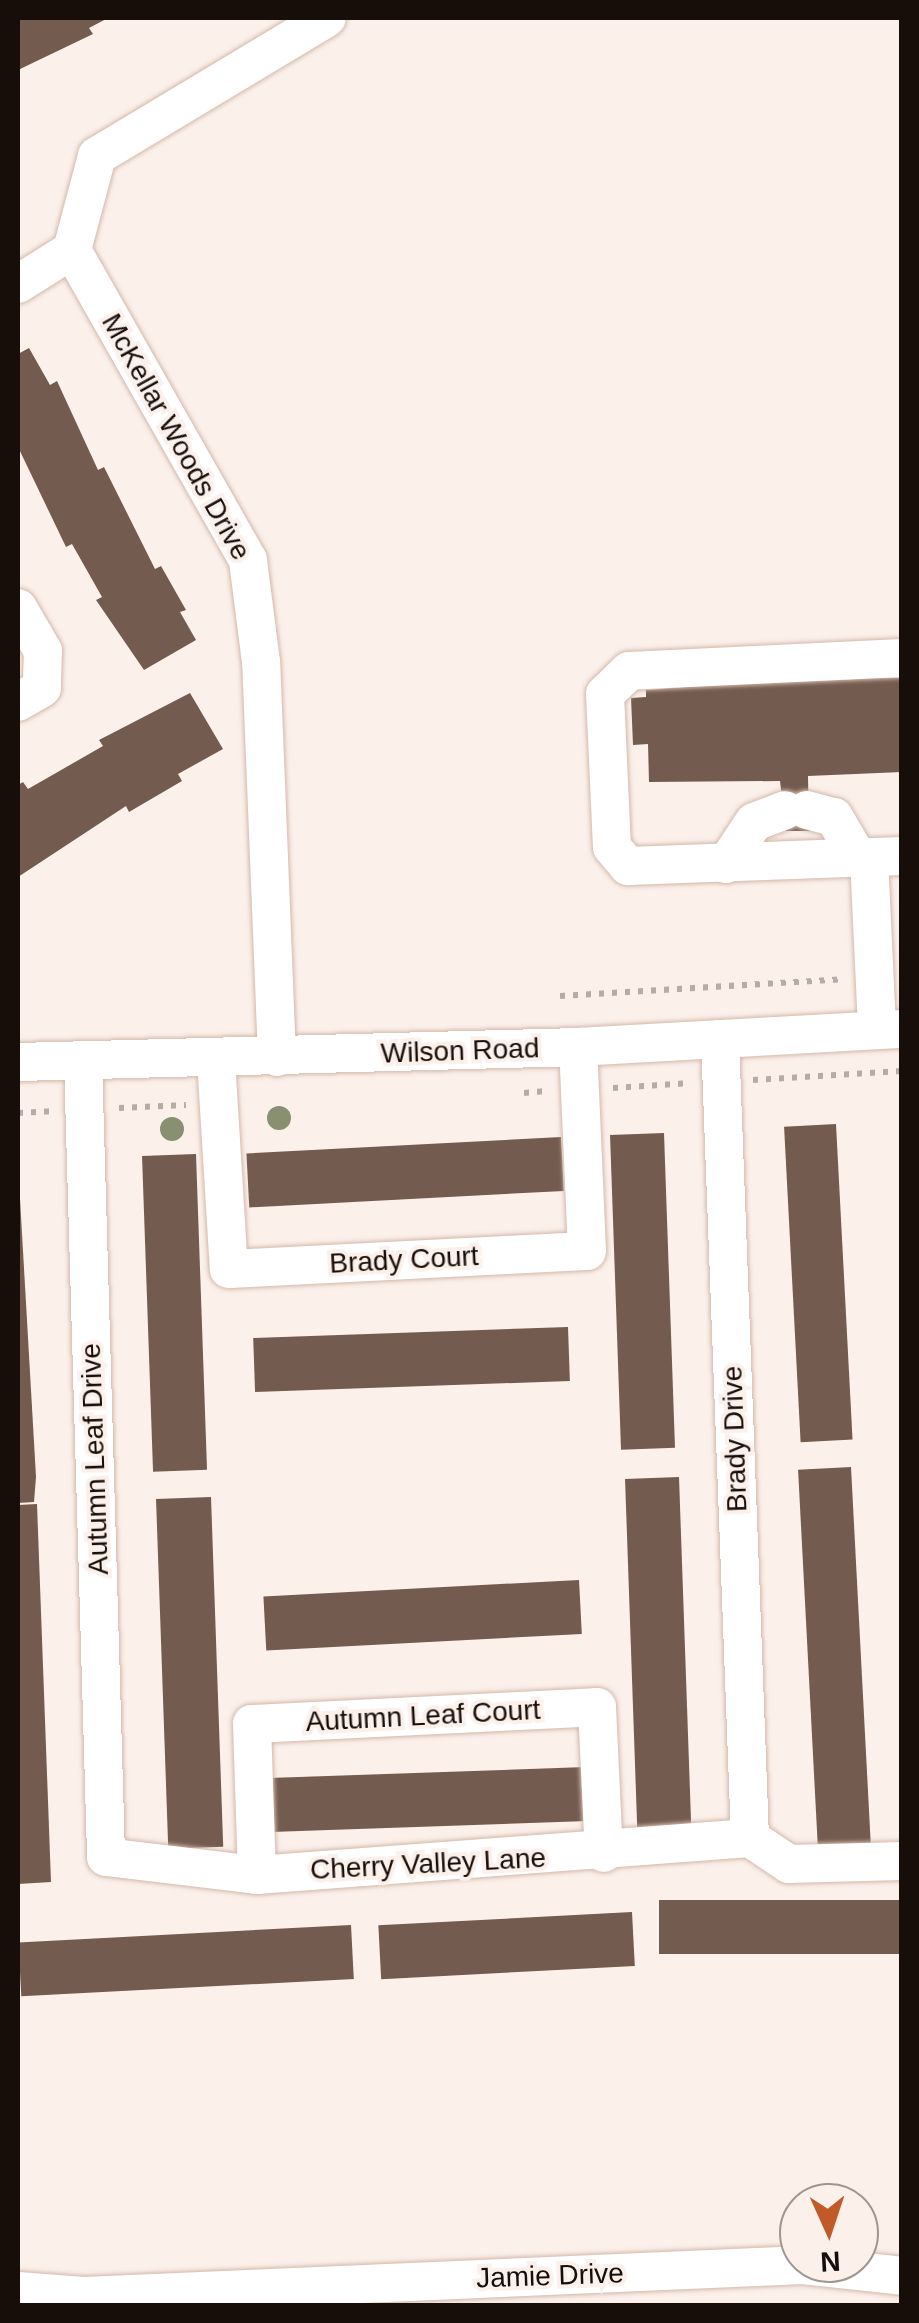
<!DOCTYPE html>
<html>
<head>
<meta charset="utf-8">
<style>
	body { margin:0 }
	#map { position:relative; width:919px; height:2323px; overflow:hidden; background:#fbf0ea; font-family:Helvetica,sans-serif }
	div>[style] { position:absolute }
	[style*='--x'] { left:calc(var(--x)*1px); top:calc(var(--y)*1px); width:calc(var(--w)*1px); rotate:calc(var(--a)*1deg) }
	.building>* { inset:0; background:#735b4f; transform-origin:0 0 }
	.path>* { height:6px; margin-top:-3px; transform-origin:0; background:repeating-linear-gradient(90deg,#b6aca6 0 5px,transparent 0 13px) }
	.roads { filter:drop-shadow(0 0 2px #d3b8aa) drop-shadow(0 0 2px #d3b8aa) }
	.minor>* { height:38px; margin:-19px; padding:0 19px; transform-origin:19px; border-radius:19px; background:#fff }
	.trees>* { width:24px; height:24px; margin:-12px; border-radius:50%; background:#899071 }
	span { translate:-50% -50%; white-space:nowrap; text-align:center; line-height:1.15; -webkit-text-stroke:8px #fbf0ea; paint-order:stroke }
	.street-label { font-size:28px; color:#170e09 }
	.frame { position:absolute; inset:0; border:20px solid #170e09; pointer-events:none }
	.north { position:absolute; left:779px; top:2183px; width:100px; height:100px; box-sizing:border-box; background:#fbf0ea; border:2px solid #a09690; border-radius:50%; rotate:177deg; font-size:28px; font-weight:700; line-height:40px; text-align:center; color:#170e09 }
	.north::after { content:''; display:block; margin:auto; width:35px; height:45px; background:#c05b29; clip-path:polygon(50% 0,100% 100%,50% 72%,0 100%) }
</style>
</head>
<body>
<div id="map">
	<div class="building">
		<div style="clip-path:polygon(18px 18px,108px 18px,89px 28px,93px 34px,18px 70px)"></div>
		<div style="clip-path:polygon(29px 348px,50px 385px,57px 381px,98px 470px,104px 467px,155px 569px,161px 566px,186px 610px,180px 612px,196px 640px,144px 670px,96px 600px,102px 597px,72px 544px,66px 547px,18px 447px,18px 354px)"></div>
		<div style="clip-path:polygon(803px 678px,902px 678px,902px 772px,808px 776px,809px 831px,786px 831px,780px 781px,649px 782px,648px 744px,633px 745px,631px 698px,646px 697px,646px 690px)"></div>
		<div style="clip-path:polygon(190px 693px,223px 749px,178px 774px,182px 781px,129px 812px,126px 806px,18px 877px,18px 785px,23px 782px,28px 789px,103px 746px,99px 740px)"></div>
		<div style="left:836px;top:1124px;width:316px;height:52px;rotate:87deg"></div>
		<div style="left:664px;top:1133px;width:315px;height:54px;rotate:88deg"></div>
		<div style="left:561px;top:1137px;width:54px;height:315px;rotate:87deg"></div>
		<div style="left:196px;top:1154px;width:316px;height:54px;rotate:88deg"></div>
		<div style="clip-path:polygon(18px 1164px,36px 1477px,34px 1502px,18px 1503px)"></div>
		<div style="left:568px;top:1327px;width:54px;height:315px;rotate:88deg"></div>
		<div style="left:851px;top:1467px;width:379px;height:53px;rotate:87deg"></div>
		<div style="left:679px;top:1477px;width:349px;height:54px;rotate:88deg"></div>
		<div style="left:211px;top:1497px;width:350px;height:55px;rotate:88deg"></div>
		<div style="clip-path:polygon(37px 1504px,51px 1882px,18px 1884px,18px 1505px)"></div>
		<div style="left:579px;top:1580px;width:54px;height:316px;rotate:87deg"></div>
		<div style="left:586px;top:1767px;width:54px;height:317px;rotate:88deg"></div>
		<div style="left:902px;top:1900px;width:54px;height:243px;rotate:90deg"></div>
		<div style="left:632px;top:1912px;width:54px;height:254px;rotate:87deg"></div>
		<div style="left:351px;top:1925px;width:54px;height:333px;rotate:87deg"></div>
	</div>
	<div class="path">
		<div style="--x:560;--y:996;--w:283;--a:-3.4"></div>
		<div style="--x:753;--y:1080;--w:149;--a:-3.5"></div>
		<div style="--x:613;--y:1088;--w:78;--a:-3.7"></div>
		<div style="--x:524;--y:1093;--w:22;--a:-5"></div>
		<div style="--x:119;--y:1108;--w:67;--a:-2.6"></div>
		<div style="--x:18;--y:1113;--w:33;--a:-3"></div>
	</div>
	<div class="roads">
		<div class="minor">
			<div style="--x:18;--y:284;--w:64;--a:-32.2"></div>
			<div style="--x:18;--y:608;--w:50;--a:59.8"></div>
			<div style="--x:43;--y:651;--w:37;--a:92"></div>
			<div style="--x:42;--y:688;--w:28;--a:150"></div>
			<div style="--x:902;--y:658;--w:273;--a:177.3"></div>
			<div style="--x:629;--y:671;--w:33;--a:136"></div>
			<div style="--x:605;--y:694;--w:153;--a:87.4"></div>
			<div style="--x:612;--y:847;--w:25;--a:50"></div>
			<div style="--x:628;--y:866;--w:274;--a:-2.1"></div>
			<div style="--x:807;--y:810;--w:28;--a:15"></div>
			<div style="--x:834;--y:817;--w:48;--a:59.7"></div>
			<div style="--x:869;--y:858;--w:172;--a:87.3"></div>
			<div style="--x:726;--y:864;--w:50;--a:-56.3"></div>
			<div style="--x:754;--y:822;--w:33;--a:-21"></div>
			<div style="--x:720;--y:1039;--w:800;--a:87.85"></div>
			<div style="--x:277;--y:1057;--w:395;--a:-92.3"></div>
			<div style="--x:261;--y:662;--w:103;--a:-97.3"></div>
			<div style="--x:248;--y:560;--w:356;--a:-119.6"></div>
			<div style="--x:72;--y:250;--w:97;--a:-75.1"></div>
			<div style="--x:97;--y:156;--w:268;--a:-31"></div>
			<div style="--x:216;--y:1059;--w:210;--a:86.5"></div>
			<div style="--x:229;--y:1269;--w:358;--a:-2.9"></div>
			<div style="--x:587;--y:1251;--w:204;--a:-92.5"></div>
			<div style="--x:83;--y:1061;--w:796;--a:88.34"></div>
			<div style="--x:106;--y:1857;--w:152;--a:6.8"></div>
			<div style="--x:257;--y:1875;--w:494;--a:-4.3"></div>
			<div style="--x:18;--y:1062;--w:560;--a:-1.53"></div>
			<div style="--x:578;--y:1047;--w:324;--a:-3.2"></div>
			<div style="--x:750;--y:1838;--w:47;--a:33.7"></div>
			<div style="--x:789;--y:1864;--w:113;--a:-1.5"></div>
			<div style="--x:257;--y:1875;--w:151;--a:-91.9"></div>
			<div style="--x:252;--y:1724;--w:345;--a:-2.8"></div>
			<div style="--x:597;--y:1707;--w:146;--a:87.3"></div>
			<div style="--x:18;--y:2291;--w:66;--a:4.3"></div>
			<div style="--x:84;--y:2296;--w:720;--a:-2.47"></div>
			<div style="--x:803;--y:2265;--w:100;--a:6.3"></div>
		</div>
	</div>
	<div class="trees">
		<div style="left:279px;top:1118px"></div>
		<div style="left:172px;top:1129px"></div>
	</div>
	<div class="street-label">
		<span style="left:176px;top:437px;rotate:61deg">McKellar Woods Drive</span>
		<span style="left:460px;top:1051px;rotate:-2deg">Wilson Road</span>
		<span style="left:404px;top:1260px;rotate:-3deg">Brady Court</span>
		<span style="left:735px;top:1439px;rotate:-92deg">Brady Drive</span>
		<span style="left:95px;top:1459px;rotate:-92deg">Autumn Leaf Drive</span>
		<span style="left:423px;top:1716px;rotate:-3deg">Autumn Leaf Court</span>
		<span style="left:428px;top:1864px;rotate:-3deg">Cherry Valley Lane</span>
		<span style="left:550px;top:2276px;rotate:-2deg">Jamie Drive</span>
	</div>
	<div class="frame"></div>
	<div class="north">N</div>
</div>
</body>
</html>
